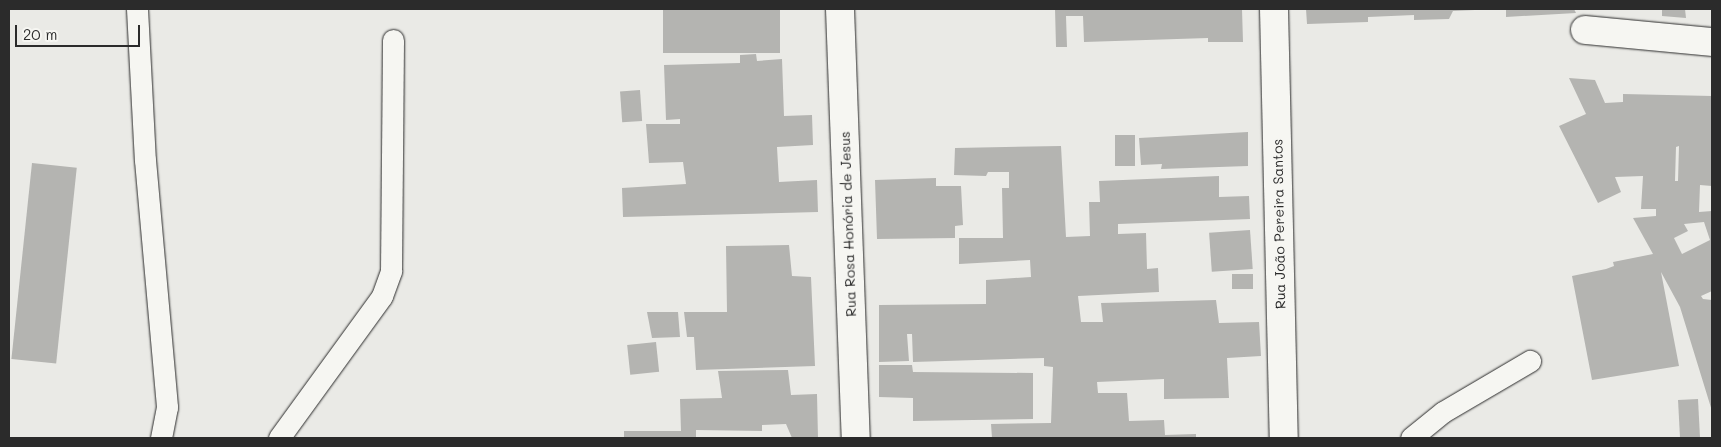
<!DOCTYPE html>
<html>
<head>
<meta charset="utf-8">
<style>
	body { margin:0 }
	#map { position:relative; width:1721px; height:447px; overflow:hidden; background:#eaeae6; font-family:Mali,sans-serif }
	div>[style] { position:absolute }
	[style*='--x'] { left:calc(var(--x)*1px); top:calc(var(--y)*1px); width:calc(var(--w)*1px); rotate:calc(var(--a)*1deg) }
	.building>* { inset:0; background:#b4b4b1; transform-origin:0 0 }
	.roads { filter:drop-shadow(0 0 1px #2b2b2b) drop-shadow(0 0 1px #2b2b2b) }
	.lane>* { height:21px; margin:-10.5px; padding:0 10.5px; transform-origin:10.5px; border-radius:10.5px; background:#f6f6f2 }
	.street>* { height:28px; margin:-14px; padding:0 14px; transform-origin:14px; border-radius:14px; background:#f6f6f2 }
	span { translate:-50% -50%; white-space:nowrap; text-align:center; line-height:1.15; -webkit-text-stroke:5px #f6f6f2; paint-order:stroke }
	.street-label { font-size:14px; color:#2b2b2b }
	.frame { position:absolute; inset:0; border:10px solid #2b2b2b; pointer-events:none }
	.scale { position:absolute; left:15px; top:25px; width:125px; height:22px; box-sizing:border-box; border:2px solid #2b2b2b; border-top:0; padding-left:6px; font-size:15px; line-height:18px; white-space:nowrap; color:#2b2b2b; -webkit-text-stroke:4px #f6f6f2; paint-order:stroke }
</style>
</head>
<body>
<div id="map">
	<div class="building">
		<div style="left:663px;top:9px;width:117px;height:44px"></div>
		<div style="clip-path:polygon(1055px 9px,1242px 9px,1243px 42px,1208px 42px,1208px 38px,1084px 42px,1083px 16px,1066px 16px,1067px 47px,1056px 47px)"></div>
		<div style="clip-path:polygon(1306px 9px,1475px 9px,1475px 10px,1453px 11px,1449px 19px,1414px 20px,1414px 15px,1368px 17px,1368px 22px,1307px 24px)"></div>
		<div style="clip-path:polygon(1506px 9px,1574px 9px,1576px 13px,1506px 17px)"></div>
		<div style="clip-path:polygon(1662px 9px,1685px 9px,1686px 18px,1662px 16px)"></div>
		<div style="clip-path:polygon(756px 54px,757px 61px,782px 59px,784px 116px,812px 115px,813px 145px,777px 147px,779px 182px,817px 180px,818px 212px,623px 217px,622px 188px,686px 184px,683px 162px,649px 163px,646px 124px,680px 124px,680px 119px,666px 120px,664px 65px,740px 63px,740px 55px)"></div>
		<div style="clip-path:polygon(evenodd,1569px 78px,1595px 80px,1605px 103px,1623px 102px,1623px 94px,1712px 96px,1712px 186px,1700px 185px,1699px 212px,1712px 211px,1712px 291px,1701px 296px,1703px 299px,1712px 300px,1712px 411px,1680px 307px,1661px 272px,1679px 366px,1592px 380px,1572px 276px,1606px 269px,1614px 266px,1613px 262px,1653px 254px,1633px 218px,1656px 216px,1656px 209px,1641px 209px,1643px 176px,1615px 177px,1621px 192px,1598px 203px,1559px 126px,1586px 114px,1569px 78px,1679px 146px,1678px 181px,1675px 181px,1676px 147px,1679px 146px,1569px 78px,1704px 222px,1710px 240px,1682px 254px,1674px 238px,1688px 231px,1684px 224px,1704px 222px)"></div>
		<div style="left:640px;top:90px;width:31px;height:20px;rotate:86deg"></div>
		<div style="clip-path:polygon(1248px 132px,1248px 166px,1161px 169px,1162px 164px,1141px 165px,1139px 138px)"></div>
		<div style="left:1115px;top:135px;width:20px;height:31px"></div>
		<div style="clip-path:polygon(1061px 146px,1066px 237px,1090px 236px,1089px 202px,1100px 202px,1099px 181px,1219px 176px,1219px 197px,1249px 196px,1250px 219px,1118px 224px,1118px 234px,1146px 233px,1147px 269px,1158px 268px,1159px 292px,1078px 296px,1081px 322px,1103px 322px,1101px 303px,1216px 300px,1219px 323px,1259px 322px,1261px 356px,1227px 358px,1229px 398px,1164px 399px,1164px 379px,1097px 382px,1098px 393px,1127px 393px,1129px 421px,1164px 420px,1165px 435px,1196px 434px,1196px 438px,992px 438px,991px 424px,1051px 423px,1053px 367px,1044px 366px,1044px 358px,913px 362px,912px 334px,907px 334px,909px 361px,879px 362px,879px 305px,986px 304px,986px 280px,1031px 277px,1030px 260px,959px 264px,959px 238px,1003px 238px,1002px 188px,1009px 188px,1009px 172px,988px 172px,986px 176px,954px 175px,955px 148px)"></div>
		<div style="left:32px;top:163px;width:45px;height:197px;rotate:6deg"></div>
		<div style="clip-path:polygon(936px 178px,936px 186px,961px 186px,963px 225px,955px 226px,955px 238px,877px 239px,875px 180px)"></div>
		<div style="left:1250px;top:230px;width:39px;height:41px;rotate:86deg"></div>
		<div style="clip-path:polygon(789px 245px,792px 276px,811px 277px,815px 366px,696px 370px,694px 337px,687px 337px,684px 312px,727px 312px,726px 246px)"></div>
		<div style="left:1253px;top:274px;width:15px;height:21px;rotate:90deg"></div>
		<div style="clip-path:polygon(647px 312px,678px 312px,680px 337px,652px 338px)"></div>
		<div style="left:656px;top:342px;width:30px;height:29px;rotate:84deg"></div>
		<div style="clip-path:polygon(879px 365px,912px 365px,913px 372px,1033px 373px,1033px 419px,913px 421px,913px 398px,879px 397px)"></div>
		<div style="clip-path:polygon(788px 370px,791px 395px,817px 394px,818px 438px,792px 438px,786px 424px,762px 425px,762px 431px,696px 430px,696px 438px,624px 438px,624px 431px,681px 431px,680px 399px,722px 398px,718px 371px)"></div>
		<div style="left:1698px;top:399px;width:39px;height:20px;rotate:87deg"></div>
	</div>
	<div class="roads">
		<div class="lane">
			<div style="--x:137;--y:9;--w:151;--a:87"></div>
			<div style="--x:145;--y:160;--w:248;--a:84.9"></div>
			<div style="--x:167;--y:407;--w:32;--a:101"></div>
			<div style="--x:279;--y:438;--w:175;--a:-54"></div>
			<div style="--x:382;--y:296;--w:27;--a:-70"></div>
			<div style="--x:391;--y:271;--w:231;--a:-89.5"></div>
			<div style="--x:1411;--y:438;--w:41;--a:-39.1"></div>
			<div style="--x:1443;--y:412;--w:101;--a:-30.4"></div>
		</div>
		<div class="street">
			<div style="--x:840;--y:9;--w:429;--a:87.9"></div>
			<div style="--x:1274;--y:9;--w:429;--a:88.7"></div>
			<div style="--x:1585;--y:30;--w:128;--a:5.4"></div>
		</div>
	</div>
	<div class="street-label">
		<span style="left:848px;top:224px;rotate:-92deg">Rua Rosa Honória de Jesus</span>
		<span style="left:1279px;top:224px;rotate:-91deg">Rua João Pereira Santos</span>
	</div>
	<div class="frame"></div>
	<div class="scale">20 m</div>
</div>
</body>
</html>
